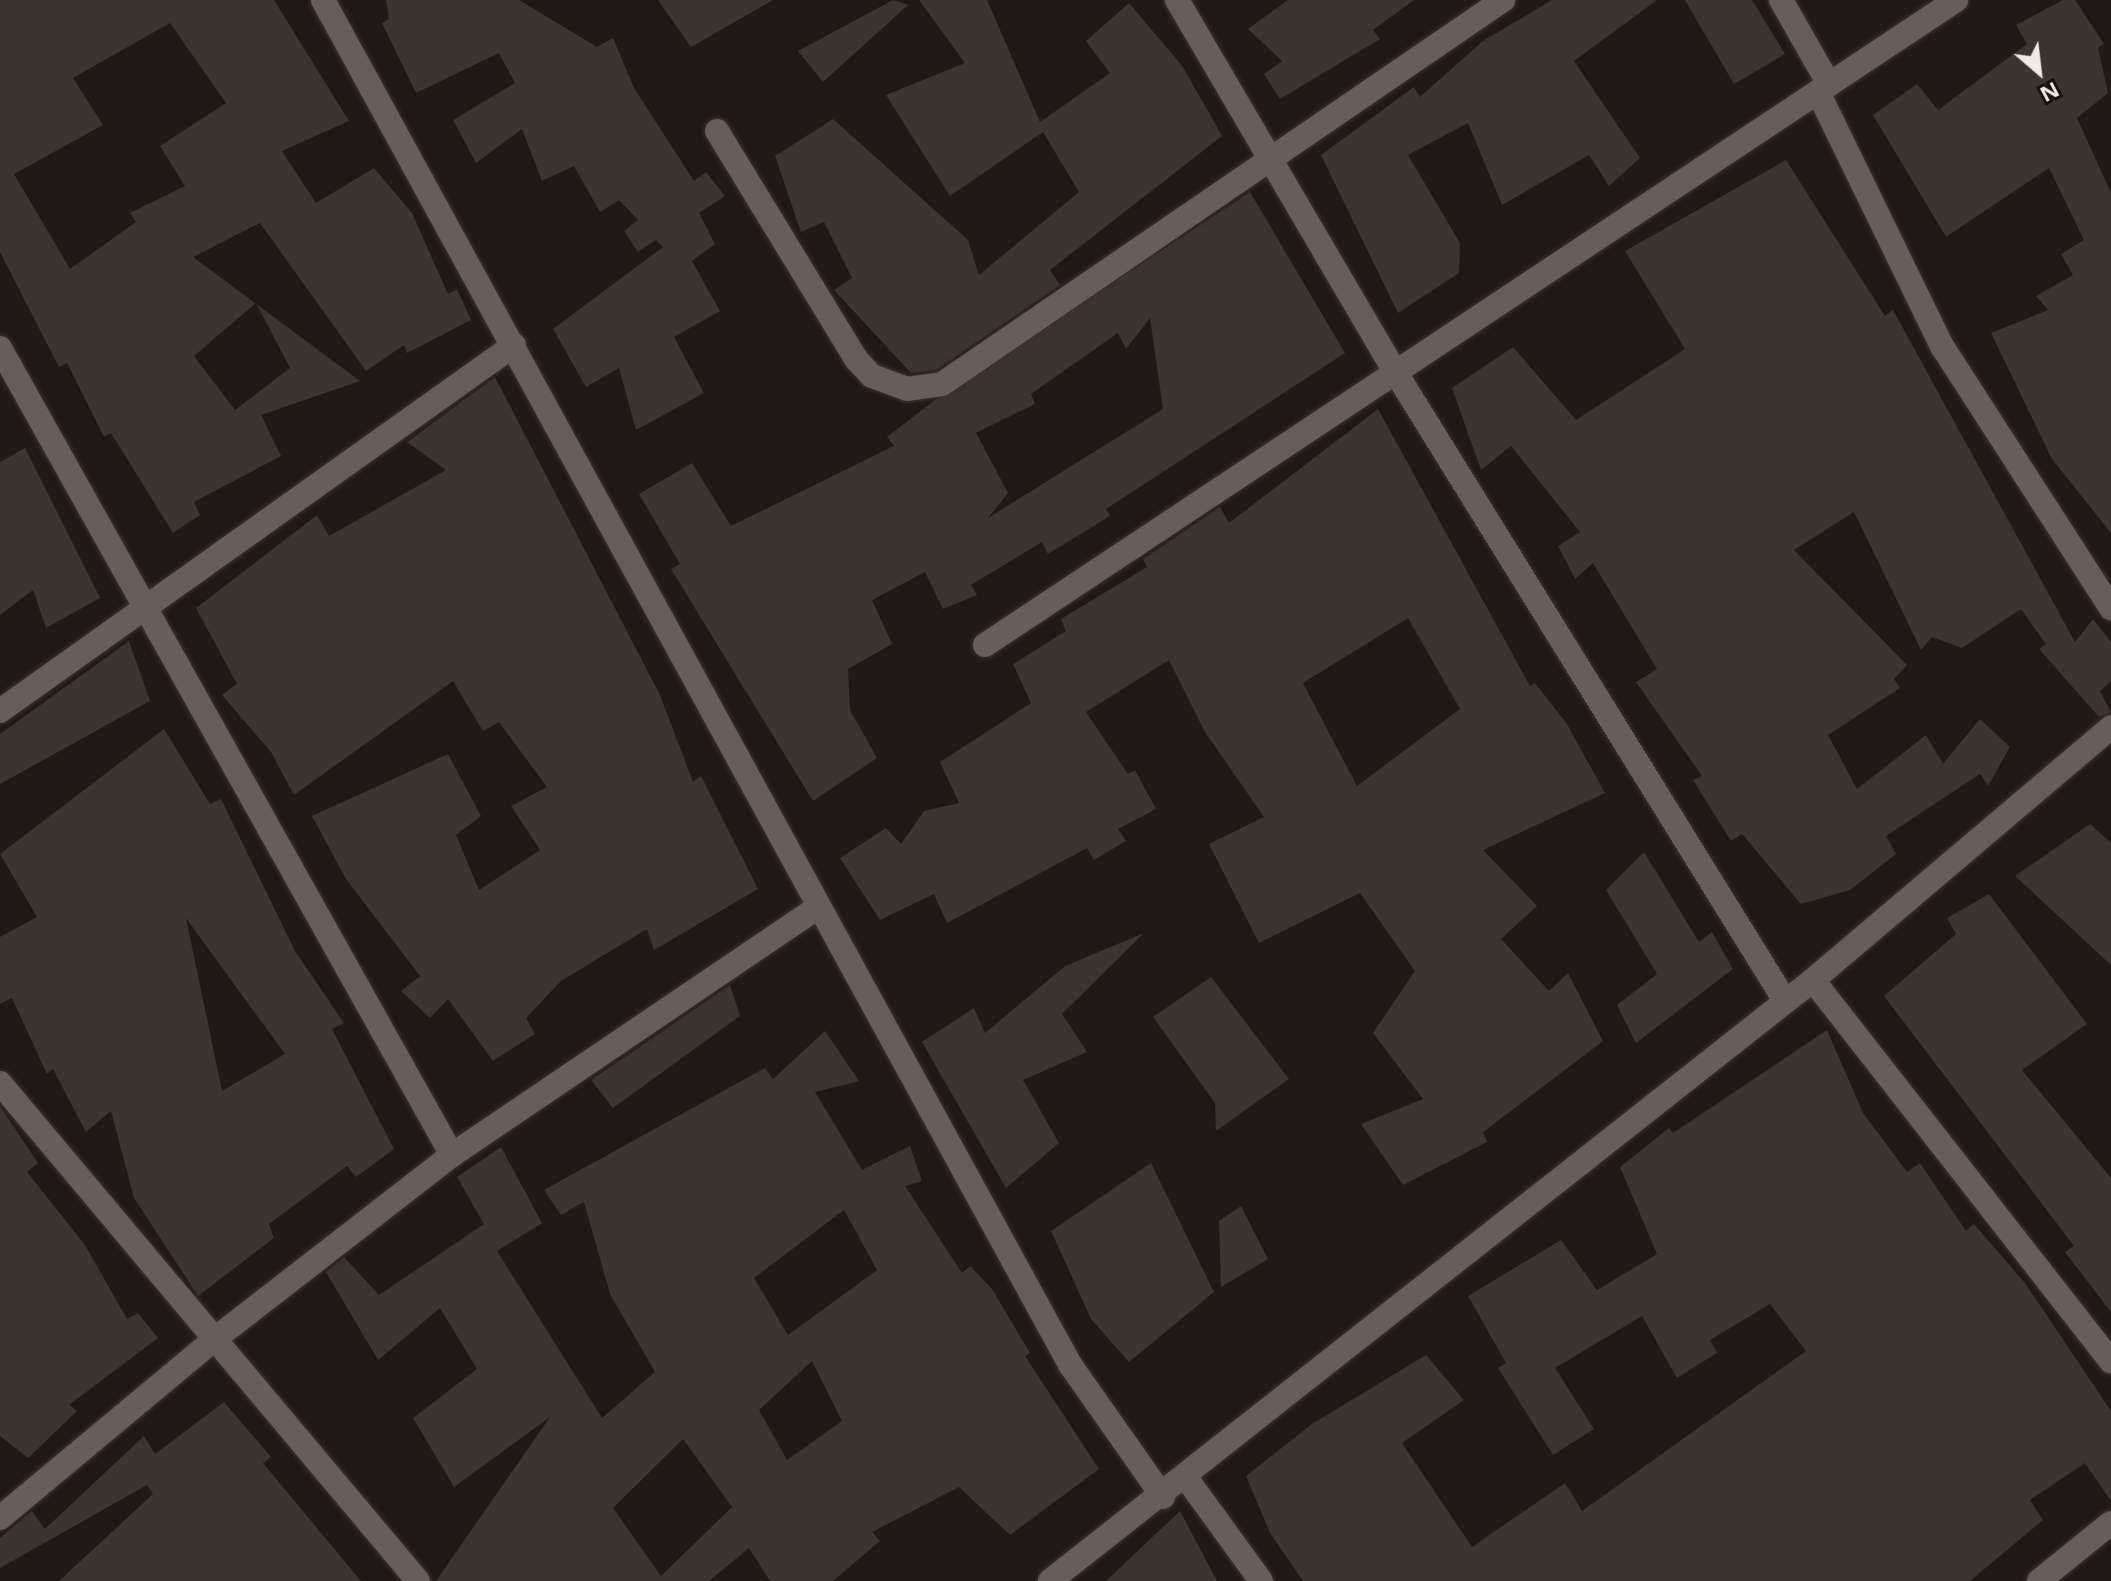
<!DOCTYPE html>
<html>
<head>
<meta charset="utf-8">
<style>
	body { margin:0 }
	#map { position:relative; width:2111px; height:1581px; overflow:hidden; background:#231814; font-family:"Noto Sans",sans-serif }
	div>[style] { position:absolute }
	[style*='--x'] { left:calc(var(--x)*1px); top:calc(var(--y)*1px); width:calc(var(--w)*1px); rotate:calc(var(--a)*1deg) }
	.building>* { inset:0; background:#3f332e }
	.roads { filter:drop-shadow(0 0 2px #3a3230) drop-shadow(0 0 2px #3a3230) }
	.street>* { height:24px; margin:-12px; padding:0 12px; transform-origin:12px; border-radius:12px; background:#6a5c56 }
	span { translate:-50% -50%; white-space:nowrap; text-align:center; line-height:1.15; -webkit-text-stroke:7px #1a0f0b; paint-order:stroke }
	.north { position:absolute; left:1999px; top:32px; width:80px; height:80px; -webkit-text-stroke:6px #1a0f0b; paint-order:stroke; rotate:152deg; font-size:22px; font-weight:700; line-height:32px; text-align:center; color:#f1e9e6 }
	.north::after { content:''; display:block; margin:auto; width:28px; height:36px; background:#f1e9e6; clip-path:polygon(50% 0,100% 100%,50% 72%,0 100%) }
</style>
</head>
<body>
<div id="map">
	<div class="building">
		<div style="clip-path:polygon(evenodd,0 0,274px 0,349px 121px,282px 151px,316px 203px,374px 168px,412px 213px,448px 294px,457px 289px,471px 320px,407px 353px,404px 345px,366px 371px,260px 223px,193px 257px,360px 381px,261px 415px,281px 456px,194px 502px,200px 515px,173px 533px,111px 433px,104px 437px,67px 363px,59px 367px,0 252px,0 0,170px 23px,226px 103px,160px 146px,185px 186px,130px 213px,136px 222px,70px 269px,14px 174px,103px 125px,73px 78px,170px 23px,0 0,256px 303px,290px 368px,235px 410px,194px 356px,256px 303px)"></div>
		<div style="clip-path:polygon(386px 0,519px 0,597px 47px,613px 38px,634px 88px,694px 181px,706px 172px,725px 196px,699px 213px,715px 244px,692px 261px,720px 311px,674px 337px,704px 393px,636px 430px,619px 368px,586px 387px,553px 329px,663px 247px,656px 240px,638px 252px,624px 231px,638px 220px,619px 200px,600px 212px,574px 166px,542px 181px,522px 129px,476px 163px,453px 120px,515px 83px,499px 53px,416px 93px,382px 23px,389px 19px)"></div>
		<div style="clip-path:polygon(658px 0,773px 0,691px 47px)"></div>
		<div style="clip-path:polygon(893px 0,908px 5px,823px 82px,798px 51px)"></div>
		<div style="clip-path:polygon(919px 0,987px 0,1040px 122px,1110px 73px,1086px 41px,1129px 3px,1183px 67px,1222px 136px,1050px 270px,1060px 285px,936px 370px,911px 373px,834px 290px,852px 278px,824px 222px,801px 232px,775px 156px,833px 119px,968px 240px,979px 275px,1079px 192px,1043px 132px,950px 196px,886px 95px,965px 63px)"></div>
		<div style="clip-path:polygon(1288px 0,1414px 0,1373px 30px,1380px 39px,1280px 99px,1264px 74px,1282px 61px,1248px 29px)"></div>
		<div style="clip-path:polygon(1552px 0,1657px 0,1574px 61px,1640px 158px,1609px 186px,1589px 155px,1502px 205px,1468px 123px,1408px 155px,1460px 243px,1459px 273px,1398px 313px,1321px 155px,1414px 87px,1420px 97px,1483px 41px)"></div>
		<div style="clip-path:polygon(1685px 0,1752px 0,1785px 54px,1734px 84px)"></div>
		<div style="clip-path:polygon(2063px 0,2075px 0,2104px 44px,2098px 48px,2108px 93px,2077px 118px,2111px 193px,2111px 533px,2052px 459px,1991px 333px,2048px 310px,2036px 296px,2073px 275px,2061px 254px,2084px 240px,2049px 168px,1946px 237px,1873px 115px,1917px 84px,1938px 110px,2027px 44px,2016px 25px)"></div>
		<div style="clip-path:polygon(1786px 160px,1885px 316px,1893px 310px,2075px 642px,2093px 619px,2111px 642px,2111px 681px,2100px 691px,2111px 712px,2099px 717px,2039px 649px,2046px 644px,2021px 609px,1962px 648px,1932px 637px,1921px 650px,1854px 512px,1794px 550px,1907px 665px,1894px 679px,1900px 688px,1828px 735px,1857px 789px,1926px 735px,1943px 764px,1980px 719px,2010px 747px,1988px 786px,1980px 774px,1886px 836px,1896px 854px,1850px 890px,1801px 904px,1742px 834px,1731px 841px,1693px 780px,1702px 776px,1636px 682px,1657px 669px,1593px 563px,1575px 579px,1558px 546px,1580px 532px,1511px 446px,1481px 470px,1452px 388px,1513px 347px,1576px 420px,1685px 349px,1625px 251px)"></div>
		<div style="clip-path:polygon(evenodd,1250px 192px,1345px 353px,1106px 509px,1110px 516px,1048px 554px,1042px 542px,971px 585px,977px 595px,943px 609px,925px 572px,872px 600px,892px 644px,848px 669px,850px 710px,877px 758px,813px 801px,671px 569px,680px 564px,639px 494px,692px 463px,731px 526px,894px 446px,887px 437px,935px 400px,1250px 192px,1150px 318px,1163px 409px,988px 518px,1008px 493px,976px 433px,1035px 404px,1031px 394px,1118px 333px,1126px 349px,1150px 318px)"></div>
		<div style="clip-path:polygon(495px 377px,660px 695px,693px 782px,701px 776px,758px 889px,654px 950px,647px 929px,561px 981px,526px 1018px,535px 1034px,493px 1061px,448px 999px,430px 1018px,401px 991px,420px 976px,346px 879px,312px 816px,448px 754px,481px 816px,456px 835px,479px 890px,540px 850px,511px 806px,547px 787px,499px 722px,483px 731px,453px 681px,294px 795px,271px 752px,222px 695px,237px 684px,196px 608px,317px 515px,329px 536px,446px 470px,407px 442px)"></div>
		<div style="clip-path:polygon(evenodd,1378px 409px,1530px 686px,1535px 683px,1567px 724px,1605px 793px,1483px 850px,1537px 906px,1501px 939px,1549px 991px,1568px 973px,1603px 1041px,1483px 1132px,1487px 1142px,1403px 1185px,1361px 1124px,1423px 1099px,1373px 1033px,1415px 971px,1360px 893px,1259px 943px,1209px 844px,1264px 817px,1205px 732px,1169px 660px,1086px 712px,1128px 774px,1135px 770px,1156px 809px,1118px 829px,1126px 841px,1094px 860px,1087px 848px,947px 923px,934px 894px,880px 920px,840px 858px,886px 828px,901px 844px,924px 811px,959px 803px,940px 762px,1031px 703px,1013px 664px,1066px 631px,1061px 619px,1147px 567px,1143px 559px,1220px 507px,1229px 523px,1378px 409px,1408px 618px,1460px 709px,1357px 786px,1303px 683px,1408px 618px)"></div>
		<div style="clip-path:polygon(25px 448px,100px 598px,46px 628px,33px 590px,0 615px,0 462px)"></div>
		<div style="clip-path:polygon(129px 641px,150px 701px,0 784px,0 734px)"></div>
		<div style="clip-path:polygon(evenodd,164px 729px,210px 804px,221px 799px,295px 951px,344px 1023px,332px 1029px,394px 1149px,356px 1177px,347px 1166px,269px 1224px,274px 1238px,198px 1296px,134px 1198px,111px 1111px,86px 1132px,53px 1069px,47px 1074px,12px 998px,0 1004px,0 937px,37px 917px,0 854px,164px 729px,186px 918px,285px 1054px,222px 1091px,186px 918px)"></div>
		<div style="clip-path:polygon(2090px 824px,2111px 843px,2111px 965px,2015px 876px)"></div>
		<div style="clip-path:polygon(1644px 852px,1699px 942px,1712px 932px,1733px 969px,1636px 1043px,1617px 1005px,1657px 974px,1606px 890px)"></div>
		<div style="clip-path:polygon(1989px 894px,2087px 1024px,2022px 1070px,2111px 1178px,2111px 1312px,2065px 1252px,2074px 1246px,1884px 996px,1956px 934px,1947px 918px)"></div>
		<div style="clip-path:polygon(1144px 933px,1062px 1014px,1087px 1052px,1023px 1080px,1059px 1143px,1006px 1188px,922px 1042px,974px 1008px,985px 1033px,1065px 966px)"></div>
		<div style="clip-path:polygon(1211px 977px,1289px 1079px,1216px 1131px,1215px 1103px,1153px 1017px)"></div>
		<div style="clip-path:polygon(730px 985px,740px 1016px,613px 1108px,591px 1080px)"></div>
		<div style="clip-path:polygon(1827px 1030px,1863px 1113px,1907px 1172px,1920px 1163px,1966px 1231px,1974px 1224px,2025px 1283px,2111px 1411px,2111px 1501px,2085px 1463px,2030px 1500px,2043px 1520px,1970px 1581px,1303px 1581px,1270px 1533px,1246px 1476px,1312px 1424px,1426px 1355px,1464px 1400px,1402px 1443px,1472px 1547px,1565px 1483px,1582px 1511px,1806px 1351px,1770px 1304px,1710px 1340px,1717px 1353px,1677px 1378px,1642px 1316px,1555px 1368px,1594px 1429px,1553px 1455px,1498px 1368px,1506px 1363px,1468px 1296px,1561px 1240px,1597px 1290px,1657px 1254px,1620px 1167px,1669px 1128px,1673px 1133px)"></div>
		<div style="clip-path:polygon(evenodd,825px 1031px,859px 1081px,815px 1092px,862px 1170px,910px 1146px,922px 1181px,905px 1186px,962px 1273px,970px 1266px,992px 1289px,1030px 1353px,1025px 1356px,1099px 1469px,1010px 1535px,959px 1487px,872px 1532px,880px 1541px,833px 1581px,770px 1581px,749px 1548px,709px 1581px,436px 1581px,550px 1417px,454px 1487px,413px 1418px,477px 1369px,440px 1308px,378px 1360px,326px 1272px,344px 1257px,379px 1295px,484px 1224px,457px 1177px,501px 1147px,542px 1223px,497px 1251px,602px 1418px,655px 1372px,610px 1294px,584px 1202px,561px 1215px,544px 1190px,765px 1068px,773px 1079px,825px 1031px,844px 1210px,877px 1270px,788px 1335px,754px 1278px,844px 1210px,825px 1031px,812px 1361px,842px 1421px,787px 1460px,759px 1410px,812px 1361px,825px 1031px,683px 1439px,732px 1507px,661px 1576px,613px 1508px,683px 1439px)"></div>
		<div style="clip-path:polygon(0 1106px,38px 1163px,27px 1172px,85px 1245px,127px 1319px,138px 1313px,158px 1338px,69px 1405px,77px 1411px,28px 1458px,0 1436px)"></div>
		<div style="clip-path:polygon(1151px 1163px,1214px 1292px,1129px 1362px,1091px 1319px,1051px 1231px)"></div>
		<div style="clip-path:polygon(1241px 1206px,1268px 1259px,1221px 1287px,1219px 1221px)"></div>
		<div style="clip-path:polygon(224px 1402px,271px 1457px,263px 1463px,361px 1581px,59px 1581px,153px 1494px,147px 1485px,0 1568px,0 1538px,32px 1511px,45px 1529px,144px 1436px,155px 1454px)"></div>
		<div style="clip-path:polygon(1180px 1511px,1217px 1581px,1106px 1581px)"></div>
	</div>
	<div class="roads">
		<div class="street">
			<div style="--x:323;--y:0;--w:1557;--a:61.3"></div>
			<div style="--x:1071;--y:1366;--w:160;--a:54.9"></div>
			<div style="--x:1177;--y:0;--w:433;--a:59.6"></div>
			<div style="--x:1396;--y:373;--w:736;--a:58.21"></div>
			<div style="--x:1781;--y:0;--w:97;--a:60.3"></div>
			<div style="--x:1818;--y:92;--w:283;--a:64"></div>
			<div style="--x:1942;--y:346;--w:312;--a:57.2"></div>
			<div style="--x:717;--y:131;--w:267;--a:58.6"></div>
			<div style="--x:856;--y:359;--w:23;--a:47"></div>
			<div style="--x:872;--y:376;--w:37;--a:20"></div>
			<div style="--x:907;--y:389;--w:35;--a:-8"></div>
			<div style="--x:942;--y:384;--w:680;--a:-34.39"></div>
			<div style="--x:0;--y:348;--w:925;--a:60.75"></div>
			<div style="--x:985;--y:645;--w:1166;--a:-33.59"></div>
			<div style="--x:0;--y:711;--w:631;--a:-35.45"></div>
			<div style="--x:1813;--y:980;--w:484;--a:52"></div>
			<div style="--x:0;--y:1083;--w:650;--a:49.99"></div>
			<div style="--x:1187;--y:1479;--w:126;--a:54"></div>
			<div style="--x:0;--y:1518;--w:281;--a:-39.8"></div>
			<div style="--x:216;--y:1338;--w:299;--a:-37.8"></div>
			<div style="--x:452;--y:1155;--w:439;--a:-34.1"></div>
			<div style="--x:1050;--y:1581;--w:971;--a:-38.23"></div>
			<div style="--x:1813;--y:980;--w:391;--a:-40.3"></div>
			<div style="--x:2039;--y:1581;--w:92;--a:-38.9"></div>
		</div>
	</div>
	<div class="north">N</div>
</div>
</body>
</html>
